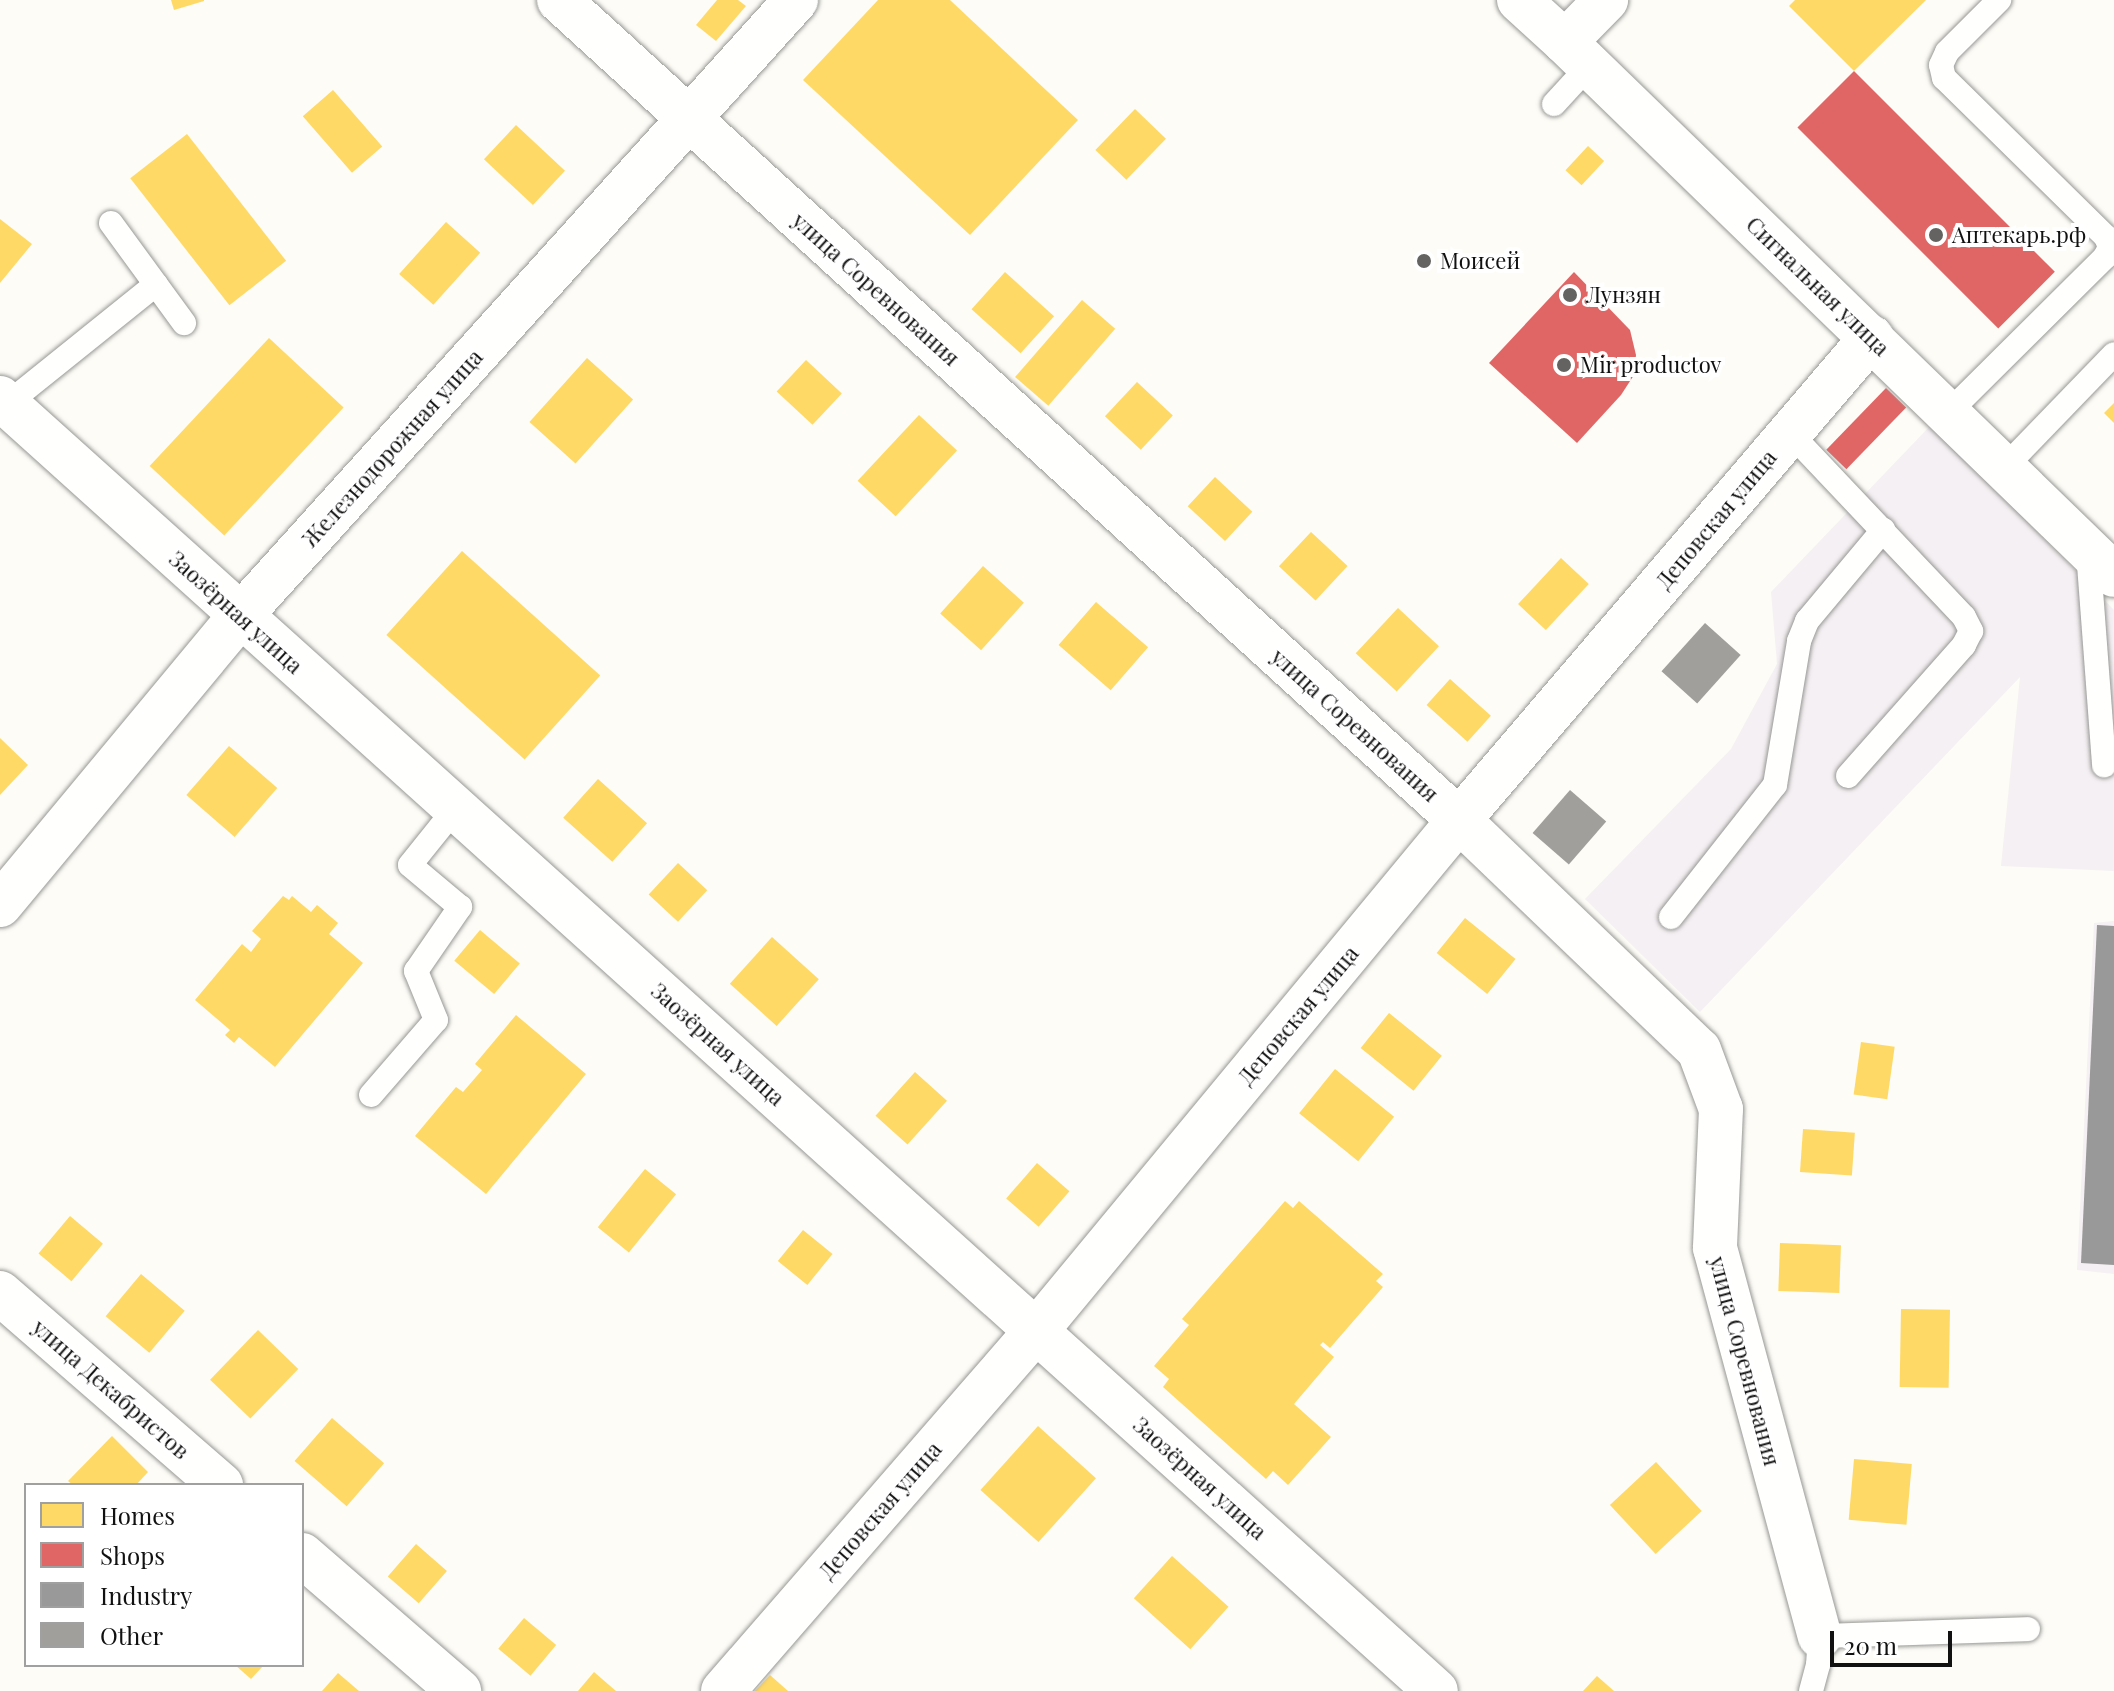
<!DOCTYPE html>
<html>
<head>
<meta charset="utf-8">
<style>
	body { margin:0 }
	#map { position:relative; width:2114px; height:1691px; overflow:hidden; background:#fdfcf7; font-family:"Playfair Display",serif }
	div>[style] { position:absolute }
	[style*='--x'] { left:calc(var(--x)*1px); top:calc(var(--y)*1px); width:calc(var(--w)*1px); rotate:calc(var(--a)*1deg) }
	.industrial>* { inset:0; background:#f5f0f3 }
	.homes>* { inset:0; background:#ffd966; transform-origin:0 0 }
	.shops>* { inset:0; background:#e06666; transform-origin:0 0 }
	.industry>* { inset:0; background:#999 }
	.building>* { inset:0; background:#a19f9c; transform-origin:0 0 }
	.roads { filter:drop-shadow(0 0 2px #979795) drop-shadow(0 0 2px #979795) }
	.service>* { height:24px; margin:-12px; padding:0 12px; transform-origin:12px; border-radius:12px; background:#fffffe }
	.minor>* { height:44px; margin:-22px; padding:0 22px; transform-origin:22px; border-radius:22px; background:#fffffe }
	.tertiary>* { height:44px; margin:-22px; padding:0 22px; transform-origin:22px; border-radius:22px; background:#fffffe }
	.dots>* { width:22px; height:22px; translate:-50% -50%; box-sizing:border-box; border:4px solid #fff; border-radius:50% }
	span { translate:-50% -50%; white-space:nowrap; text-align:center; line-height:1.15; -webkit-text-stroke:8px #fff; paint-order:stroke }
	.poi-label { font-size:22px; color:#111 }
	.left { translate:0 -50%; text-align:left }
	.street-label { font-size:22px; color:#111 }
	.legend { position:absolute; left:24px; top:1483px; width:280px; height:184px; box-sizing:border-box; background:#fff; border:2px solid #a0a0a0; margin:0; padding:10px 14px; list-style:none; font-size:24px; color:#111 }
	.legend li { display:flex; align-items:center; gap:16px; height:40px }
	.legend b { width:40px; border:2px solid #a0a0a0 }
	.scale { position:absolute; left:1830px; top:1631px; width:122px; height:36px; box-sizing:border-box; border:4px solid #111; border-top:0; padding-left:10px; font-size:24px; line-height:28px; white-space:nowrap; color:#111; -webkit-text-stroke:6px #fff; paint-order:stroke }
</style>
</head>
<body>
<div id="map">
	<div class="industrial">
		<div style="clip-path:polygon(1932px 424px,2114px 610px,2114px 871px,2001px 866px,2020px 677px,1700px 1012px,1585px 899px,1731px 749px,1777px 664px,1771px 592px)"></div>
		<div style="clip-path:polygon(2114px 921px,2114px 1274px,2077px 1270px,2094px 923px)"></div>
	</div>
	<div class="homes">
		<div style="clip-path:polygon(171px 0,204px 0,204px 1px,174px 10px)"></div>
		<div style="clip-path:polygon(717px 0,738px 0,746px 6px,716px 41px,696px 25px)"></div>
		<div style="clip-path:polygon(878px 0,950px 0,1078px 120px,970px 235px,803px 80px)"></div>
		<div style="clip-path:polygon(1795px 0,1926px 0,1854px 71px,1789px 6px)"></div>
		<div style="left:333px;top:90px;width:75px;height:40px;rotate:49deg"></div>
		<div style="left:1135px;top:109px;width:43px;height:57px;rotate:44deg"></div>
		<div style="left:516px;top:125px;width:67px;height:47px;rotate:43deg"></div>
		<div style="left:187px;top:134px;width:161px;height:72px;rotate:52deg"></div>
		<div style="left:1588px;top:146px;width:22px;height:33px;rotate:43deg"></div>
		<div style="clip-path:polygon(0 219px,32px 244px,0 283px)"></div>
		<div style="left:446px;top:222px;width:46px;height:70px;rotate:42deg"></div>
		<div style="left:1005px;top:272px;width:66px;height:50px;rotate:42deg"></div>
		<div style="left:1082px;top:300px;width:44px;height:102px;rotate:41deg"></div>
		<div style="left:269px;top:338px;width:102px;height:175px;rotate:43deg"></div>
		<div style="left:587px;top:358px;width:62px;height:86px;rotate:42deg"></div>
		<div style="left:806px;top:360px;width:49px;height:43px;rotate:43deg"></div>
		<div style="left:1137px;top:382px;width:49px;height:47px;rotate:43deg"></div>
		<div style="clip-path:polygon(2114px 403px,2114px 423px,2104px 413px)"></div>
		<div style="left:919px;top:415px;width:52px;height:90px;rotate:43deg"></div>
		<div style="left:1215px;top:477px;width:51px;height:40px;rotate:43deg"></div>
		<div style="left:1311px;top:532px;width:50px;height:47px;rotate:43deg"></div>
		<div style="left:462px;top:551px;width:186px;height:113px;rotate:42deg"></div>
		<div style="left:1561px;top:558px;width:38px;height:63px;rotate:43deg"></div>
		<div style="left:983px;top:566px;width:55px;height:64px;rotate:42deg"></div>
		<div style="left:1096px;top:602px;width:69px;height:57px;rotate:41deg"></div>
		<div style="left:1398px;top:608px;width:56px;height:62px;rotate:43deg"></div>
		<div style="left:1450px;top:679px;width:55px;height:35px;rotate:42deg"></div>
		<div style="clip-path:polygon(0 738px,28px 765px,0 795px)"></div>
		<div style="left:229px;top:746px;width:64px;height:65px;rotate:41deg"></div>
		<div style="left:598px;top:779px;width:66px;height:52px;rotate:42deg"></div>
		<div style="left:678px;top:863px;width:40px;height:43px;rotate:43deg"></div>
		<div style="clip-path:polygon(283px 896px,289px 900px,292px 896px,311px 912px,317px 905px,338px 923px,329px 934px,363px 963px,275px 1067px,239px 1037px,234px 1043px,225px 1035px,230px 1030px,195px 1000px,242px 944px,251px 952px,261px 939px,252px 931px)"></div>
		<div style="left:1465px;top:918px;width:65px;height:45px;rotate:39deg"></div>
		<div style="left:480px;top:930px;width:52px;height:40px;rotate:40deg"></div>
		<div style="left:772px;top:937px;width:63px;height:63px;rotate:42deg"></div>
		<div style="left:1389px;top:1013px;width:68px;height:45px;rotate:39deg"></div>
		<div style="clip-path:polygon(516px 1015px,586px 1074px,486px 1194px,415px 1136px,456px 1087px,463px 1092px,482px 1070px,475px 1064px)"></div>
		<div style="left:1861px;top:1042px;width:34px;height:53px;rotate:8deg"></div>
		<div style="left:1335px;top:1069px;width:76px;height:57px;rotate:39deg"></div>
		<div style="left:915px;top:1072px;width:43px;height:59px;rotate:42deg"></div>
		<div style="left:1803px;top:1129px;width:52px;height:43px;rotate:4deg"></div>
		<div style="left:1037px;top:1163px;width:43px;height:47px;rotate:41deg"></div>
		<div style="left:645px;top:1169px;width:40px;height:75px;rotate:39deg"></div>
		<div style="clip-path:polygon(1285px 1201px,1293px 1208px,1299px 1201px,1383px 1274px,1376px 1281px,1383px 1287px,1330px 1348px,1323px 1342px,1320px 1345px,1334px 1357px,1294px 1404px,1331px 1437px,1288px 1485px,1273px 1471px,1266px 1479px,1163px 1387px,1169px 1379px,1154px 1366px,1189px 1325px,1182px 1319px)"></div>
		<div style="left:70px;top:1216px;width:43px;height:49px;rotate:40deg"></div>
		<div style="left:803px;top:1230px;width:38px;height:40px;rotate:39deg"></div>
		<div style="left:1780px;top:1243px;width:61px;height:48px;rotate:2deg"></div>
		<div style="left:141px;top:1274px;width:57px;height:55px;rotate:40deg"></div>
		<div style="left:1901px;top:1309px;width:49px;height:78px;rotate:1deg"></div>
		<div style="left:258px;top:1330px;width:56px;height:69px;rotate:44deg"></div>
		<div style="left:332px;top:1418px;width:69px;height:57px;rotate:41deg"></div>
		<div style="left:1038px;top:1426px;width:78px;height:86px;rotate:42deg"></div>
		<div style="clip-path:polygon(112px 1436px,148px 1472px,136px 1485px,73px 1485px,68px 1481px)"></div>
		<div style="left:1854px;top:1459px;width:58px;height:61px;rotate:5deg"></div>
		<div style="left:1656px;top:1462px;width:67px;height:63px;rotate:47deg"></div>
		<div style="left:416px;top:1544px;width:41px;height:43px;rotate:41deg"></div>
		<div style="left:1172px;top:1556px;width:76px;height:57px;rotate:42deg"></div>
		<div style="left:524px;top:1618px;width:42px;height:40px;rotate:40deg"></div>
		<div style="clip-path:polygon(235px 1665px,264px 1665px,251px 1679px)"></div>
		<div style="clip-path:polygon(594px 1672px,616px 1691px,578px 1691px)"></div>
		<div style="clip-path:polygon(338px 1673px,359px 1691px,322px 1691px)"></div>
		<div style="clip-path:polygon(770px 1675px,788px 1691px,755px 1691px)"></div>
		<div style="clip-path:polygon(1597px 1676px,1614px 1691px,1583px 1691px)"></div>
	</div>
	<div class="shops">
		<div style="left:1854px;top:71px;width:284px;height:80px;rotate:45deg"></div>
		<div style="clip-path:polygon(1574px 272px,1630px 330px,1636px 355px,1634px 375px,1621px 395px,1577px 443px,1489px 363px)"></div>
		<div style="left:1886px;top:388px;width:28px;height:86px;rotate:44deg"></div>
	</div>
	<div class="industry">
		<div style="clip-path:polygon(2097px 925px,2114px 926px,2114px 1265px,2081px 1263px)"></div>
	</div>
	<div class="building">
		<div style="left:1705px;top:623px;width:48px;height:65px;rotate:42deg"></div>
		<div style="left:1570px;top:790px;width:48px;height:57px;rotate:41deg"></div>
	</div>
	<div class="roads">
		<div class="service">
			<div style="--x:1554;--y:104;--w:52;--a:-47.4"></div>
			<div style="--x:111;--y:223;--w:124;--a:53.9"></div>
			<div style="--x:7;--y:404;--w:191;--a:-38.8"></div>
			<div style="--x:1949;--y:412;--w:220;--a:-44.8"></div>
			<div style="--x:2105;--y:257;--w:11;--a:-63"></div>
			<div style="--x:2110;--y:247;--w:11;--a:-112"></div>
			<div style="--x:2106;--y:237;--w:227;--a:-135.5"></div>
			<div style="--x:1944;--y:78;--w:13;--a:-103"></div>
			<div style="--x:1941;--y:65;--w:14;--a:-65"></div>
			<div style="--x:1947;--y:52;--w:74;--a:-45"></div>
			<div style="--x:1790;--y:433;--w:253;--a:46.6"></div>
			<div style="--x:1964;--y:617;--w:16;--a:63"></div>
			<div style="--x:1971;--y:631;--w:16;--a:117"></div>
			<div style="--x:1964;--y:645;--w:175;--a:131.5"></div>
			<div style="--x:2004;--y:468;--w:158;--a:-46"></div>
			<div style="--x:2088;--y:551;--w:215;--a:85.7"></div>
			<div style="--x:1671;--y:917;--w:168;--a:-51.8"></div>
			<div style="--x:1775;--y:785;--w:146;--a:-80.5"></div>
			<div style="--x:1799;--y:641;--w:22;--a:-68"></div>
			<div style="--x:1807;--y:621;--w:119;--a:-50.1"></div>
			<div style="--x:371;--y:1095;--w:99;--a:-49.1"></div>
			<div style="--x:436;--y:1020;--w:53;--a:-112.2"></div>
			<div style="--x:416;--y:971;--w:78;--a:-55.5"></div>
			<div style="--x:460;--y:907;--w:65;--a:-140"></div>
			<div style="--x:410;--y:865;--w:72;--a:-51.2"></div>
			<div style="--x:1811;--y:1691;--w:27;--a:-75"></div>
			<div style="--x:1818;--y:1665;--w:29;--a:-86"></div>
			<div style="--x:1820;--y:1636;--w:208;--a:-1.9"></div>
		</div>
		<div class="minor">
			<div style="--x:559;--y:0;--w:1218;--a:42.34"></div>
			<div style="--x:1459;--y:820;--w:332;--a:43.8"></div>
			<div style="--x:1699;--y:1050;--w:63;--a:69.6"></div>
			<div style="--x:1721;--y:1109;--w:139;--a:92.5"></div>
			<div style="--x:1715;--y:1248;--w:402;--a:74.9"></div>
			<div style="--x:1565;--y:42;--w:765;--a:44.15"></div>
			<div style="--x:0;--y:398;--w:1932;--a:42"></div>
			<div style="--x:0;--y:905;--w:376;--a:-50.3"></div>
			<div style="--x:240;--y:616;--w:830;--a:-47.93"></div>
			<div style="--x:0;--y:1293;--w:293;--a:41"></div>
			<div style="--x:302;--y:1555;--w:208;--a:40.9"></div>
			<div style="--x:723;--y:1691;--w:478;--a:-49"></div>
			<div style="--x:1037;--y:1330;--w:662;--a:-50.39"></div>
			<div style="--x:1459;--y:820;--w:635;--a:-49.47"></div>
		</div>
		<div class="tertiary">
			<div style="--x:1519;--y:0;--w:62;--a:42.4"></div>
			<div style="--x:1565;--y:42;--w:59;--a:-45.7"></div>
		</div>
	</div>
	<div class="dots">
		<div style="left:1936px;top:235px;background:#646362"></div>
		<div style="left:1424px;top:261px;background:#646362"></div>
		<div style="left:1570px;top:295px;background:#646362"></div>
		<div style="left:1564px;top:365px;background:#646362"></div>
	</div>
	<div class="poi-label">
		<span class="left" style="left:1952px;top:235px">Аптекарь.рф</span>
		<span class="left" style="left:1440px;top:261px">Моисей</span>
		<span class="left" style="left:1586px;top:295px">Лунзян</span>
		<span class="left" style="left:1580px;top:365px">Mir productov</span>
	</div>
	<div class="street-label">
		<span style="left:1818px;top:286px;rotate:44deg">Сигнальная улица</span>
		<span style="left:876px;top:289px;rotate:42deg">улица Соревнования</span>
		<span style="left:392px;top:448px;rotate:-48deg">Железнодорожная улица</span>
		<span style="left:1716px;top:519px;rotate:-50deg">Деповская улица</span>
		<span style="left:236px;top:612px;rotate:42deg">Заозёрная улица</span>
		<span style="left:1355px;top:725px;rotate:42deg">улица Соревнования</span>
		<span style="left:1298px;top:1015px;rotate:-50deg">Деповская улица</span>
		<span style="left:718px;top:1044px;rotate:42deg">Заозёрная улица</span>
		<span style="left:1745px;top:1361px;rotate:75deg">улица Соревнования</span>
		<span style="left:111px;top:1389px;rotate:41deg">улица Декабристов</span>
		<span style="left:1200px;top:1478px;rotate:42deg">Заозёрная улица</span>
		<span style="left:880px;top:1510px;rotate:-49deg">Деповская улица</span>
	</div>
	<ul class="legend">
	<li><b style="height:22px;background:#ffd966"></b>Homes</li>
	<li><b style="height:22px;background:#e06666"></b>Shops</li>
	<li><b style="height:22px;background:#999"></b>Industry</li>
	<li><b style="height:22px;background:#a19f9c"></b>Other</li>
	</ul>
	<div class="scale">20 m</div>
</div>
</body>
</html>
